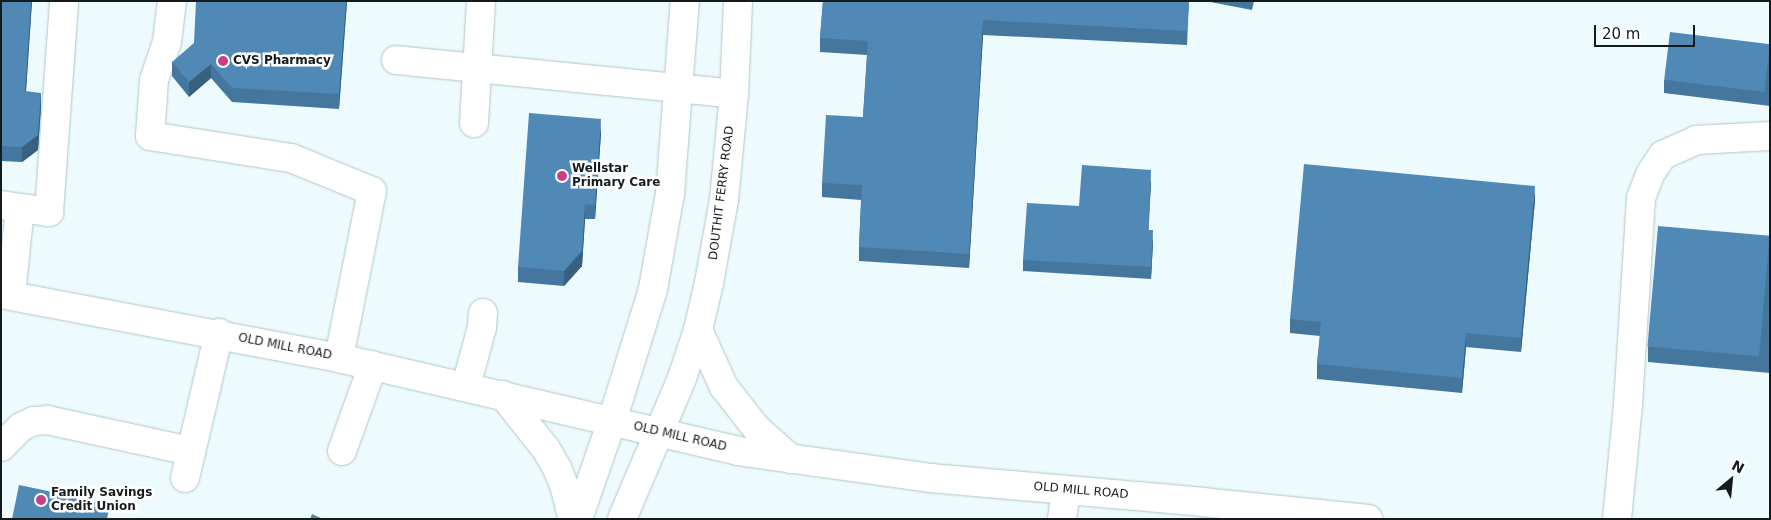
<!DOCTYPE html>
<html>
<head>
<meta charset="utf-8">
<style>
	body { margin:0 }
	#map { position:relative; width:1771px; height:520px; overflow:hidden; background:#eefbfe; font-family:"DejaVu Sans",sans-serif }
	div>[style] { position:absolute }
	[style*='--x'] { left:calc(var(--x)*1px); top:calc(var(--y)*1px); width:calc(var(--w)*1px); rotate:calc(var(--a)*1deg) }
	.roads { filter:drop-shadow(0 0 1px #b1c5cb) drop-shadow(0 0 1px #b1c5cb) }
	.minor>* { height:28px; margin:-14px; padding:0 14px; transform-origin:14px; border-radius:14px; background:#fff }
	.wall>* { inset:0; background:#45769d }
	.shaded-wall>* { inset:0; background:#38607f }
	.building>* { inset:0; background:#5089b6; transform-origin:0 0 }
	.dots>* { width:14px; height:14px; translate:-50% -50%; box-sizing:border-box; border:2px solid #fff; border-radius:50% }
	span { translate:-50% -50%; white-space:nowrap; text-align:center; line-height:1.15; -webkit-text-stroke:5px #fff; paint-order:stroke }
	.poi-label { font-size:12px; color:#141b1d; font-weight:700 }
	.left { translate:0 -50%; text-align:left }
	.street-label { font-size:12px; color:#141b1d }
	.frame { position:absolute; inset:0; border:2px solid #141b1d; pointer-events:none }
	.north { position:absolute; left:1706px; top:455px; width:50px; height:50px; -webkit-text-stroke:4px #fff; paint-order:stroke; rotate:28deg; font-size:14px; font-weight:700; line-height:20px; text-align:center; color:#141b1d }
	.north::after { content:''; display:block; margin:auto; width:18px; height:22px; background:#141b1d; clip-path:polygon(50% 0,100% 100%,50% 72%,0 100%) }
	.scale { position:absolute; left:1594px; top:25px; width:101px; height:22px; box-sizing:border-box; border:2px solid #141b1d; border-top:0; padding-left:6px; font-size:15px; line-height:18px; white-space:nowrap; color:#141b1d; -webkit-text-stroke:4px #fff; paint-order:stroke }
</style>
</head>
<body>
<div id="map">
	<div class="roads">
		<div class="minor">
			<div style="--x:172;--y:1;--w:41;--a:97"></div>
			<div style="--x:167;--y:42;--w:40;--a:108.9"></div>
			<div style="--x:154;--y:80;--w:56;--a:94.1"></div>
			<div style="--x:150;--y:136;--w:143;--a:8.9"></div>
			<div style="--x:291;--y:158;--w:87;--a:22.2"></div>
			<div style="--x:372;--y:191;--w:170;--a:101.2"></div>
			<div style="--x:396;--y:60;--w:340;--a:5.7"></div>
			<div style="--x:474;--y:123;--w:122;--a:-86.7"></div>
			<div style="--x:1;--y:205;--w:49;--a:8.3"></div>
			<div style="--x:49;--y:212;--w:212;--a:-85.9"></div>
			<div style="--x:1;--y:294;--w:344;--a:10.7"></div>
			<div style="--x:339;--y:358;--w:410;--a:13.1"></div>
			<div style="--x:738;--y:451;--w:194;--a:8"></div>
			<div style="--x:930;--y:478;--w:273;--a:5"></div>
			<div style="--x:1202;--y:502;--w:167;--a:5.8"></div>
			<div style="--x:11;--y:295;--w:87;--a:-84.1"></div>
			<div style="--x:698;--y:330;--w:63;--a:65.5"></div>
			<div style="--x:724;--y:387;--w:52;--a:52"></div>
			<div style="--x:756;--y:428;--w:47;--a:41.5"></div>
			<div style="--x:466;--y:386;--w:61;--a:-74.8"></div>
			<div style="--x:482;--y:327;--w:14;--a:-86"></div>
			<div style="--x:503;--y:395;--w:69;--a:51.5"></div>
			<div style="--x:546;--y:449;--w:22;--a:60"></div>
			<div style="--x:557;--y:468;--w:22;--a:68"></div>
			<div style="--x:565;--y:488;--w:32;--a:76"></div>
			<div style="--x:1;--y:447;--w:28;--a:-45"></div>
			<div style="--x:21;--y:427;--w:14;--a:-25"></div>
			<div style="--x:34;--y:421;--w:13;--a:-4"></div>
			<div style="--x:47;--y:420;--w:146;--a:12.2"></div>
			<div style="--x:342;--y:451;--w:91;--a:-70.2"></div>
			<div style="--x:185;--y:478;--w:149;--a:-76.8"></div>
			<div style="--x:578;--y:519;--w:104;--a:-70.9"></div>
			<div style="--x:612;--y:421;--w:138;--a:-72.7"></div>
			<div style="--x:653;--y:289;--w:97;--a:-79.9"></div>
			<div style="--x:670;--y:194;--w:194;--a:-85.6"></div>
			<div style="--x:622;--y:519;--w:153;--a:-66.9"></div>
			<div style="--x:682;--y:378;--w:51;--a:-71.6"></div>
			<div style="--x:698;--y:330;--w:48;--a:-76.8"></div>
			<div style="--x:709;--y:283;--w:84;--a:-79.8"></div>
			<div style="--x:724;--y:200;--w:106;--a:-84.6"></div>
			<div style="--x:734;--y:94;--w:93;--a:-87.5"></div>
			<div style="--x:1062;--y:519;--w:29;--a:-82"></div>
			<div style="--x:1617;--y:519;--w:115;--a:-84.5"></div>
			<div style="--x:1628;--y:405;--w:207;--a:-86.4"></div>
			<div style="--x:1641;--y:198;--w:26;--a:-69"></div>
			<div style="--x:1650;--y:174;--w:23;--a:-56"></div>
			<div style="--x:1663;--y:155;--w:36;--a:-24"></div>
			<div style="--x:1696;--y:140;--w:74;--a:-3.1"></div>
		</div>
	</div>
	<div class="wall">
		<div style="clip-path:polygon(1px 1px,32px 1px,26px 91px,41px 107px,38px 150px,22px 162px,1px 161px)"></div>
		<div style="clip-path:polygon(347px 1px,339px 109px,232px 102px,211px 78px,189px 97px,172px 76px,172px 62px)"></div>
		<div style="clip-path:polygon(823px 1px,1189px 1px,1187px 45px,983px 35px,969px 268px,859px 261px,859px 247px,861px 200px,822px 197px,822px 183px,863px 117px,867px 55px,820px 52px,820px 38px)"></div>
		<div style="clip-path:polygon(1205px 1px,1254px 1px,1252px 10px)"></div>
		<div style="clip-path:polygon(1770px 44px,1770px 106px,1664px 93px,1664px 80px)"></div>
		<div style="clip-path:polygon(601px 133px,595px 219px,585px 219px,582px 266px,564px 286px,518px 282px,518px 267px)"></div>
		<div style="clip-path:polygon(1151px 182px,1148px 230px,1153px 242px,1151px 279px,1023px 271px,1023px 260px)"></div>
		<div style="clip-path:polygon(1535px 200px,1521px 352px,1466px 347px,1462px 393px,1317px 379px,1317px 364px,1320px 336px,1290px 333px,1290px 319px)"></div>
		<div style="clip-path:polygon(1770px 236px,1770px 373px,1648px 362px,1648px 347px)"></div>
	</div>
	<div class="shaded-wall">
		<div style="clip-path:polygon(31px 1px,32px 1px,25px 106px,25px 91px)"></div>
		<div style="clip-path:polygon(346px 1px,347px 1px,339px 109px,339px 94px)"></div>
		<div style="clip-path:polygon(983px 20px,983px 35px,969px 268px,969px 254px)"></div>
		<div style="clip-path:polygon(211px 64px,211px 78px,189px 97px,189px 82px)"></div>
		<div style="clip-path:polygon(41px 93px,41px 107px,38px 150px,22px 162px,22px 147px)"></div>
		<div style="clip-path:polygon(601px 119px,601px 133px,595px 219px,595px 205px)"></div>
		<div style="clip-path:polygon(1151px 170px,1151px 182px,1148px 242px,1148px 230px)"></div>
		<div style="clip-path:polygon(1535px 186px,1535px 200px,1521px 352px,1521px 338px)"></div>
		<div style="clip-path:polygon(585px 204px,585px 219px,582px 266px,564px 286px,564px 271px)"></div>
		<div style="clip-path:polygon(1153px 230px,1153px 242px,1151px 279px,1151px 267px)"></div>
		<div style="clip-path:polygon(1466px 333px,1466px 347px,1462px 393px,1462px 378px)"></div>
	</div>
	<div class="building">
		<div style="clip-path:polygon(1px 1px,31px 1px,25px 91px,41px 93px,38px 135px,22px 147px,1px 146px)"></div>
		<div style="clip-path:polygon(196px 1px,346px 1px,339px 94px,232px 88px,211px 64px,189px 82px,172px 62px,194px 43px)"></div>
		<div style="clip-path:polygon(823px 1px,1189px 1px,1187px 31px,983px 20px,969px 254px,859px 247px,862px 185px,822px 183px,826px 115px,863px 117px,868px 41px,820px 38px)"></div>
		<div style="left:1670px;top:32px;width:101px;height:48px;rotate:7deg"></div>
		<div style="clip-path:polygon(529px 113px,601px 119px,595px 205px,585px 204px,582px 251px,564px 271px,518px 267px)"></div>
		<div style="clip-path:polygon(1304px 164px,1535px 186px,1521px 338px,1466px 333px,1462px 378px,1317px 364px,1321px 322px,1290px 319px)"></div>
		<div style="clip-path:polygon(1082px 165px,1151px 170px,1148px 230px,1153px 230px,1151px 267px,1023px 260px,1027px 203px,1079px 206px)"></div>
		<div style="left:1658px;top:226px;width:112px;height:121px;rotate:5deg"></div>
		<div style="clip-path:polygon(19px 485px,110px 504px,107px 519px,12px 519px)"></div>
		<div style="clip-path:polygon(312px 514px,323px 519px,310px 519px)"></div>
	</div>
	<div class="dots">
		<div style="left:223px;top:61px;background:#c34188"></div>
		<div style="left:562px;top:176px;background:#c34188"></div>
		<div style="left:41px;top:500px;background:#c34188"></div>
	</div>
	<div class="poi-label">
		<span class="left" style="left:233px;top:61px">CVS Pharmacy</span>
		<span class="left" style="left:572px;top:176px">Wellstar<br>Primary Care</span>
		<span class="left" style="left:51px;top:500px">Family Savings<br>Credit Union</span>
	</div>
	<div class="street-label">
		<span style="left:722px;top:193px;rotate:-83deg">DOUTHIT FERRY ROAD</span>
		<span style="left:285px;top:347px;rotate:11deg">OLD MILL ROAD</span>
		<span style="left:680px;top:437px;rotate:13deg">OLD MILL ROAD</span>
		<span style="left:1081px;top:491px;rotate:5deg">OLD MILL ROAD</span>
	</div>
	<div class="frame"></div>
	<div class="north">N</div>
	<div class="scale">20 m</div>
</div>
</body>
</html>
